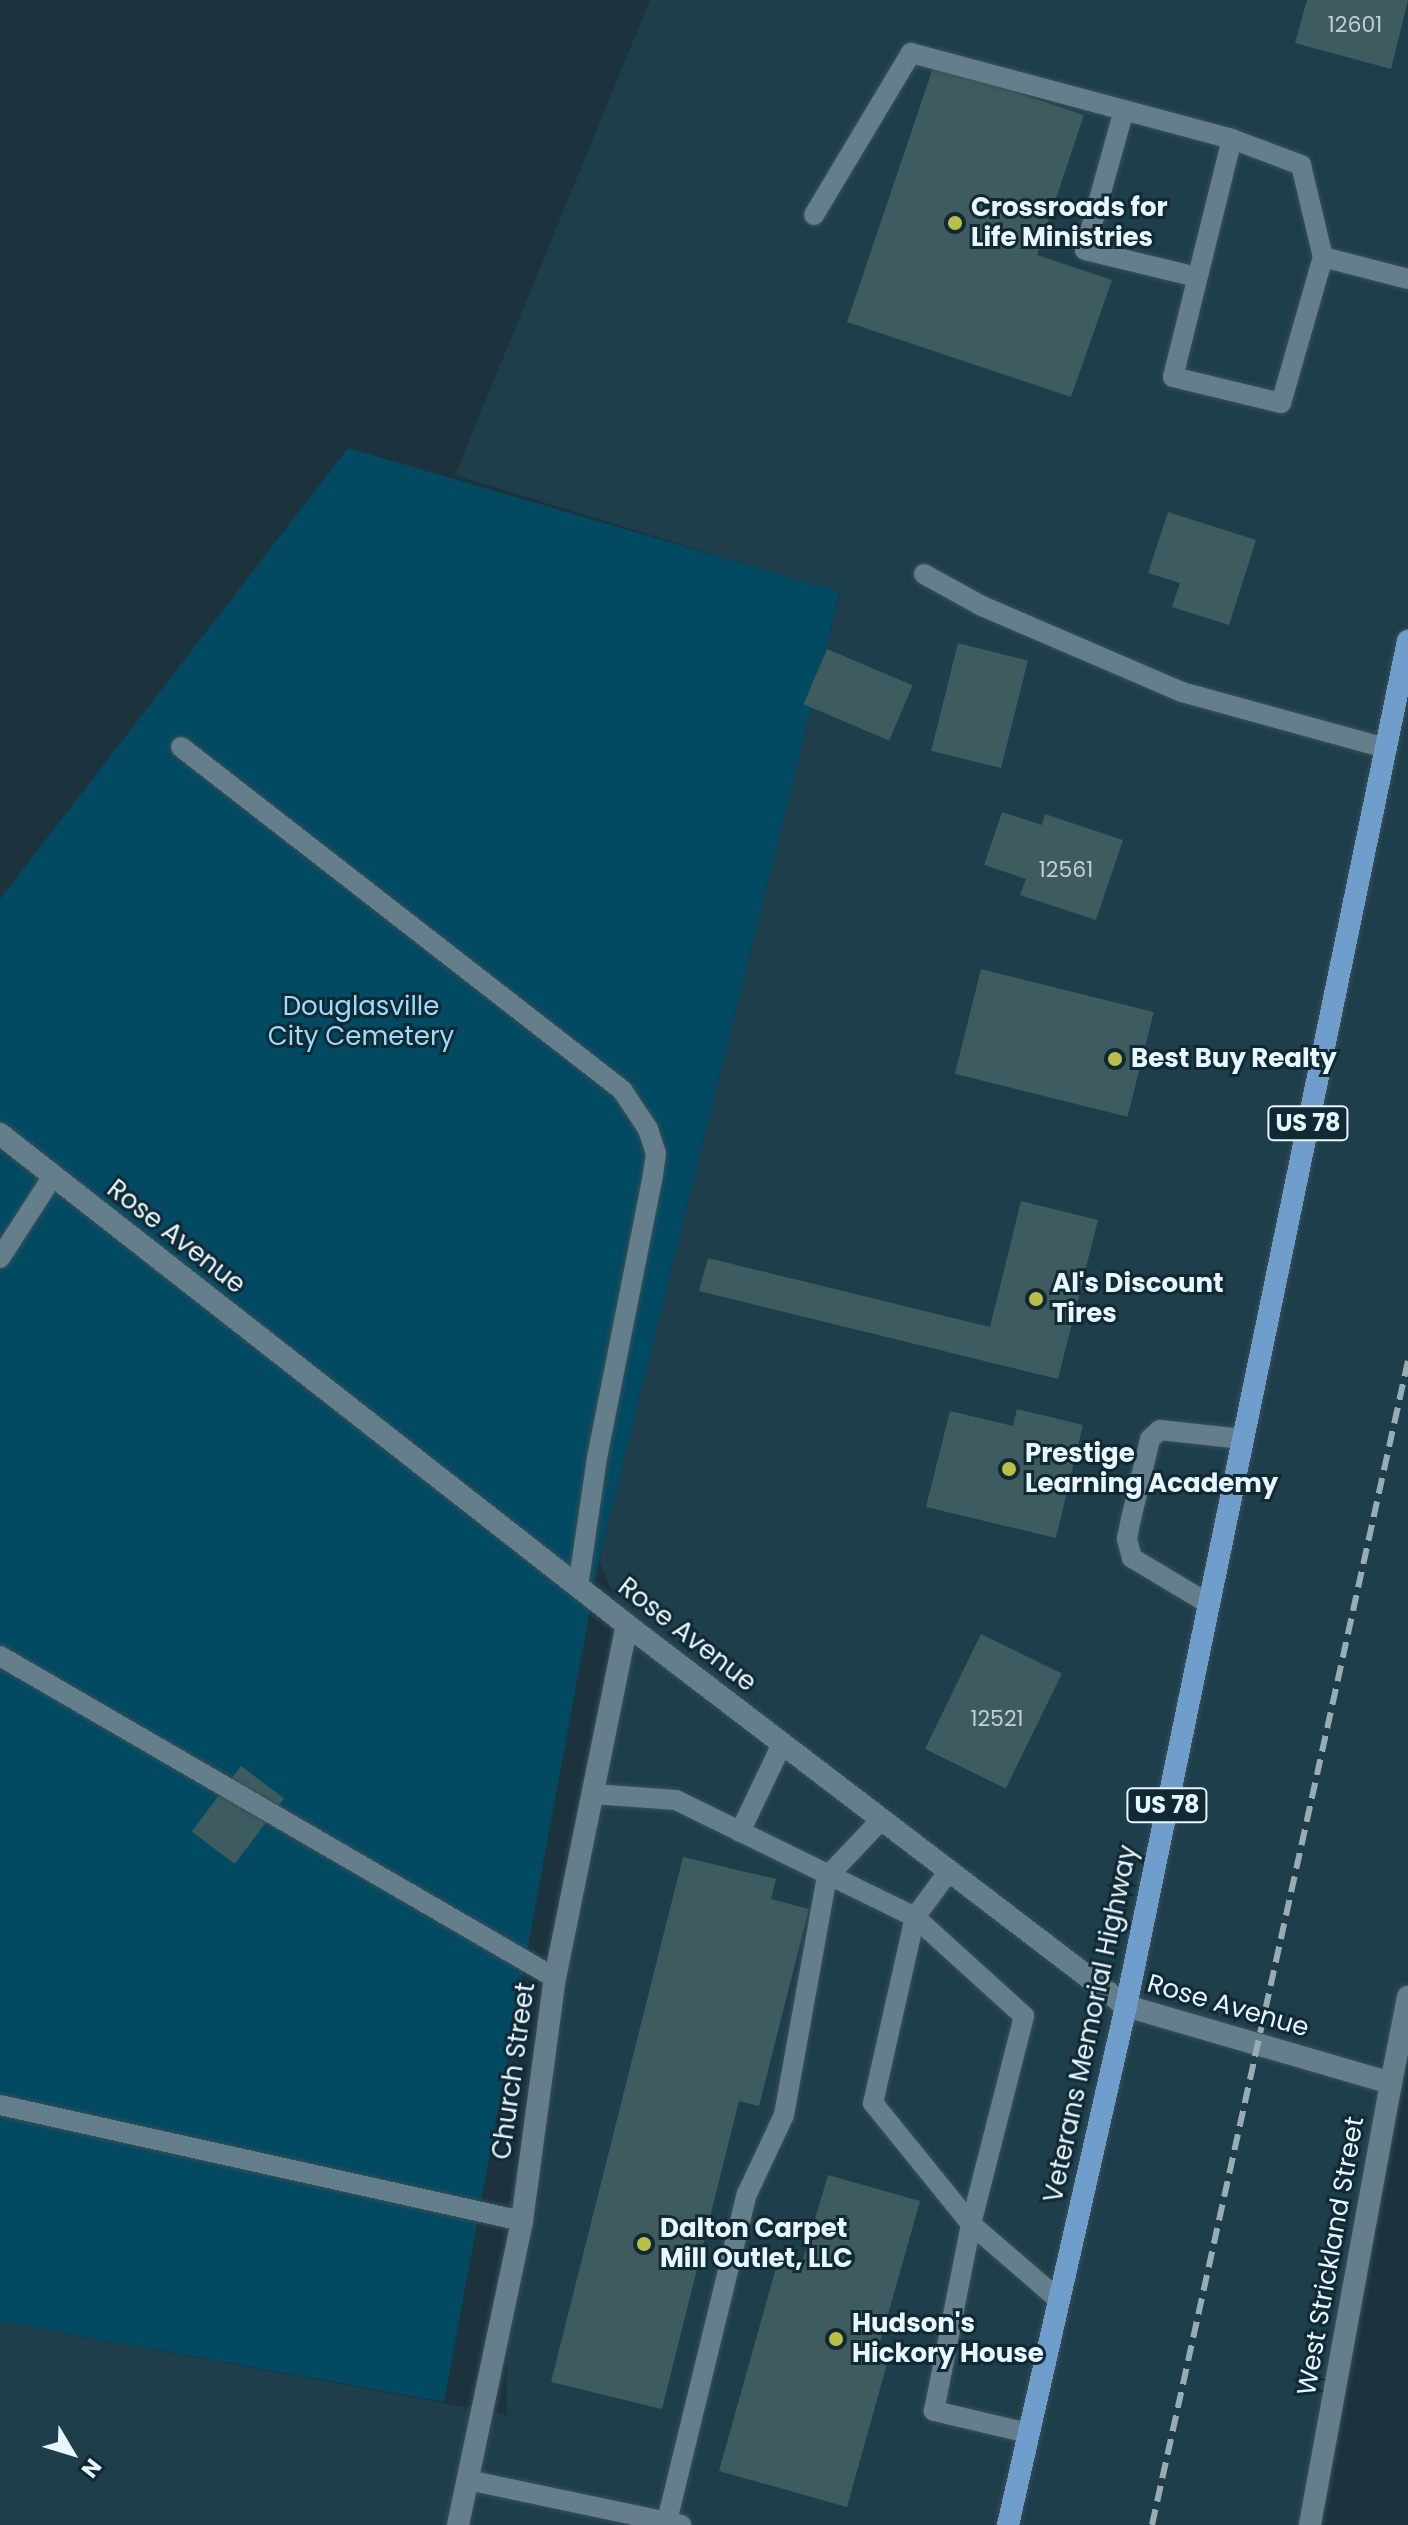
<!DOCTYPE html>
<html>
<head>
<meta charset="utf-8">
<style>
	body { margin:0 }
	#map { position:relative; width:1408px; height:2525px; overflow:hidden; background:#1c333e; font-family:Poppins,sans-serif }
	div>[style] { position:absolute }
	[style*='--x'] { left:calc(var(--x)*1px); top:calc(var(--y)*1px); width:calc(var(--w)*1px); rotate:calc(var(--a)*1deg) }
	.built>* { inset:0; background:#1e3e4c }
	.green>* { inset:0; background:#024a62 }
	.building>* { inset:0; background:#3e5c5f; transform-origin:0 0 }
	.roads { filter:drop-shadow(0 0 2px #3b5059) drop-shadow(0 0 2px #3b5059) }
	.service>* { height:20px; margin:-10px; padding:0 10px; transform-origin:10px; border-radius:10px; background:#647e8b }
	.minor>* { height:22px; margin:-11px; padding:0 11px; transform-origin:11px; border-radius:11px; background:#647e8b }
	.tertiary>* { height:22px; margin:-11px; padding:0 11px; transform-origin:11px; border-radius:11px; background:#647e8b }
	.primary>* { height:22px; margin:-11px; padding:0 11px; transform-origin:11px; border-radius:11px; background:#709ecc }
	.rail>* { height:6px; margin-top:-3px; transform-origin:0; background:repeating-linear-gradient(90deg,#99abb3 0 16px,transparent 0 24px) }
	.dots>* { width:22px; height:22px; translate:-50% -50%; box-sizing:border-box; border:4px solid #112934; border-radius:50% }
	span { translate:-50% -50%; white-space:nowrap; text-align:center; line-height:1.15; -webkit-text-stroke:6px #112934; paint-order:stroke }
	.number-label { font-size:22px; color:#bed0d6 }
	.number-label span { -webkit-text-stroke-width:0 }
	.shield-label span { padding:2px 6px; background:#112934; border:2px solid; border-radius:6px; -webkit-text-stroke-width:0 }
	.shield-label { font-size:24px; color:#e8f6fd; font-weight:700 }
	.poi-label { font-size:26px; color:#e8f6fd; font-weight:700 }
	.left { translate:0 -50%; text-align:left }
	.park-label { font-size:26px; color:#9edbf8 }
	.street-label { font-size:26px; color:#e8f6fd }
	.north { position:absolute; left:32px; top:2413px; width:80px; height:80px; -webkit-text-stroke:6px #112934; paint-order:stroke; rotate:128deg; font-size:22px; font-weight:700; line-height:32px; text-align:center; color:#e8f6fd }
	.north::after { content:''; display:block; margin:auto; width:28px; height:36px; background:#e8f6fd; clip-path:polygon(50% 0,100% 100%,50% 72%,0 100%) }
</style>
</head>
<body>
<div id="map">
	<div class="built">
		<div style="clip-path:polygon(650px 0,1408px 0,1408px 1997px,1310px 2525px,0 2525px,0 2321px,507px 2415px,507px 2215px,627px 1626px,599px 1561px,840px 593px,455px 475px)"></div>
	</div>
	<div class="green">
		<div style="clip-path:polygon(348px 448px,840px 592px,599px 1561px,444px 2402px,0 2321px,0 899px)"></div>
	</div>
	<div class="building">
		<div style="clip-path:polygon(1307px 0,1408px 0,1391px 69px,1295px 43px)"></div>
		<div style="clip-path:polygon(934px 65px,1084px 115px,1037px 255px,1112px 280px,1071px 397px,847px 322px)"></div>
		<div style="clip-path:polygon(1168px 512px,1256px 540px,1229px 625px,1172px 607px,1180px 583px,1148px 573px)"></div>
		<div style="left:958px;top:643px;width:72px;height:111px;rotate:14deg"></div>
		<div style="left:827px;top:649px;width:93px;height:60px;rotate:23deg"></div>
		<div style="clip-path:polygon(1002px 812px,1042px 825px,1045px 814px,1123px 840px,1096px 920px,1020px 895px,1026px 879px,984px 865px)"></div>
		<div style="left:981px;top:969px;width:178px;height:108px;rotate:14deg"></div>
		<div style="clip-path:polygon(1021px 1201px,1098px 1220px,1058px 1379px,699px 1291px,708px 1258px,990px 1327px)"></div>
		<div style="clip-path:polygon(1017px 1409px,1083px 1425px,1056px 1538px,926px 1507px,950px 1411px,1013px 1426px)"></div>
		<div style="left:981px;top:1634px;width:90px;height:128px;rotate:26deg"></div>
		<div style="left:241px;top:1766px;width:54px;height:82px;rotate:37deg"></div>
		<div style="clip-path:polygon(683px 1857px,776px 1879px,771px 1899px,809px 1909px,759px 2106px,739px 2101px,662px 2409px,551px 2382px)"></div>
		<div style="clip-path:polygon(828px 2175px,920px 2201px,878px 2350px,890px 2353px,847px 2507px,719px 2471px,779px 2257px,802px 2263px)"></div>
	</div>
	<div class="roads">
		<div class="service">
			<div style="--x:1124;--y:110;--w:145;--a:105.6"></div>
			<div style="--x:1085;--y:250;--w:115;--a:13.6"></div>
			<div style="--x:814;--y:215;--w:189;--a:-59.1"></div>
			<div style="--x:911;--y:53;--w:332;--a:15"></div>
			<div style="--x:1232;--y:139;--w:74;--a:20.6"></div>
			<div style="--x:1301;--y:165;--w:95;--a:76.6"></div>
			<div style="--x:1323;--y:257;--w:152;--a:106"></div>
			<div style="--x:1281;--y:403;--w:111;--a:-166.5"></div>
			<div style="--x:1173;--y:377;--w:245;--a:-76.1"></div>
			<div style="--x:1323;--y:257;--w:88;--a:14.5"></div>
			<div style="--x:924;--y:574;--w:66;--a:28.9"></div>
			<div style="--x:982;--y:606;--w:218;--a:23.3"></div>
			<div style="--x:1182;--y:692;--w:212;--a:15.4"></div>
			<div style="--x:181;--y:747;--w:559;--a:37.87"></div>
			<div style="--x:622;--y:1090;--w:47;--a:56.3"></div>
			<div style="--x:648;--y:1129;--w:25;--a:72"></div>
			<div style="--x:656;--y:1153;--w:27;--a:98"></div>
			<div style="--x:652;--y:1180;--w:283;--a:101.2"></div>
			<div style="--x:597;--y:1458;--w:130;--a:98.4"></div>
			<div style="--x:0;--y:1258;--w:98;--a:-57.1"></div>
			<div style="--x:1209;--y:1604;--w:90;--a:-149.1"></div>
			<div style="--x:1132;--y:1558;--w:20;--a:-105"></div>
			<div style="--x:1127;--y:1539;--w:20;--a:-79"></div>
			<div style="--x:1131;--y:1519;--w:82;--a:-76.6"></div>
			<div style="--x:1150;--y:1439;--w:13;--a:-42"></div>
			<div style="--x:1160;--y:1430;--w:83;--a:6.2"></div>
			<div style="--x:0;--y:1656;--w:642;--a:30.12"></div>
			<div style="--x:593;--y:1794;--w:83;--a:4.1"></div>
			<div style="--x:676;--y:1800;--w:266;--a:26.1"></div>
			<div style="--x:915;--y:1917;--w:57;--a:-53.5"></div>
			<div style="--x:740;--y:1832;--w:98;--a:-64.5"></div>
			<div style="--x:0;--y:2105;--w:535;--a:12.53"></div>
			<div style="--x:1028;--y:2433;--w:97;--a:-166.8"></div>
			<div style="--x:934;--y:2411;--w:191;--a:-78.8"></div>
			<div style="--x:971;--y:2224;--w:215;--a:-75.7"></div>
			<div style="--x:1024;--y:2016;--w:147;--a:-137.8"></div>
			<div style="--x:915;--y:1917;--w:191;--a:102.7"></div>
			<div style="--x:873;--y:2103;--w:156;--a:51"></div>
			<div style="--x:971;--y:2224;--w:115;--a:40.8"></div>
			<div style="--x:468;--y:2480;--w:218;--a:11.9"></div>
			<div style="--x:667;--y:2521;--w:337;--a:-76.3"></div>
			<div style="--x:747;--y:2194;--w:87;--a:-64.9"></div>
			<div style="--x:784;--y:2115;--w:242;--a:-79.8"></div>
			<div style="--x:827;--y:1877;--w:80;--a:-46.5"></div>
		</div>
		<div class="minor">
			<div style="--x:1391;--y:2083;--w:88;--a:-78.8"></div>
			<div style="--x:458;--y:2525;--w:311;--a:-78.1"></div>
			<div style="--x:522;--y:2221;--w:245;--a:-82.3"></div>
			<div style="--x:555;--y:1978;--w:360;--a:-78.5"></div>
		</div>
		<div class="tertiary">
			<div style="--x:0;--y:1134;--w:796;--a:38.06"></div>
			<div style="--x:627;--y:1625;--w:628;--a:37.36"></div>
			<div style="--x:1126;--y:2006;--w:276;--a:16.2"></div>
			<div style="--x:1391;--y:2083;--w:449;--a:100.4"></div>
		</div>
		<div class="primary">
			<div style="--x:1008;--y:2525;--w:532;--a:-77.19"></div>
			<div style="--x:1126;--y:2006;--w:1394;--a:-78.33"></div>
		</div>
	</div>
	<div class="rail">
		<div style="--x:1152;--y:2525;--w:1192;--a:-77.6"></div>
	</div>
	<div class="dots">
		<div style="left:955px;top:223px;background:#bac045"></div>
		<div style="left:1115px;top:1059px;background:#bac045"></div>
		<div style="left:1036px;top:1299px;background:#bac045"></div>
		<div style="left:1009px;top:1469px;background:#bac045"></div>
		<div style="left:644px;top:2244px;background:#bac045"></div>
		<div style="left:836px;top:2339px;background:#bac045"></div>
	</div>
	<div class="number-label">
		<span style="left:1355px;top:25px">12601</span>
		<span style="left:1066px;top:870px">12561</span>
		<span style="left:997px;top:1719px">12521</span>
	</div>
	<div class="shield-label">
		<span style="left:1308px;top:1123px">US 78</span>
		<span style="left:1167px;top:1805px">US 78</span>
	</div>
	<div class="poi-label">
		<span class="left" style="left:971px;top:223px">Crossroads for<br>Life Ministries</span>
		<span class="left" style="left:1131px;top:1059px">Best Buy Realty</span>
		<span class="left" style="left:1052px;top:1299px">Al's Discount<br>Tires</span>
		<span class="left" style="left:1025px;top:1469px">Prestige<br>Learning Academy</span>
		<span class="left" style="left:660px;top:2244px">Dalton Carpet<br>Mill Outlet, LLC</span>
		<span class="left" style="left:852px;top:2339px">Hudson's<br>Hickory House</span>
	</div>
	<div class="park-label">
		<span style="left:361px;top:1022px">Douglasville<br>City Cemetery</span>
	</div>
	<div class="street-label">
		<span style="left:176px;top:1237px;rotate:38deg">Rose Avenue</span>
		<span style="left:687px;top:1635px;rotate:38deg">Rose Avenue</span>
		<span style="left:1228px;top:2006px;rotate:16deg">Rose Avenue</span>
		<span style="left:1091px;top:2024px;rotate:-78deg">Veterans Memorial Highway</span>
		<span style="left:514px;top:2071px;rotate:-82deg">Church Street</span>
		<span style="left:1331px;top:2256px;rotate:-80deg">West Strickland Street</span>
	</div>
	<div class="north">N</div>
</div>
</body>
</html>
